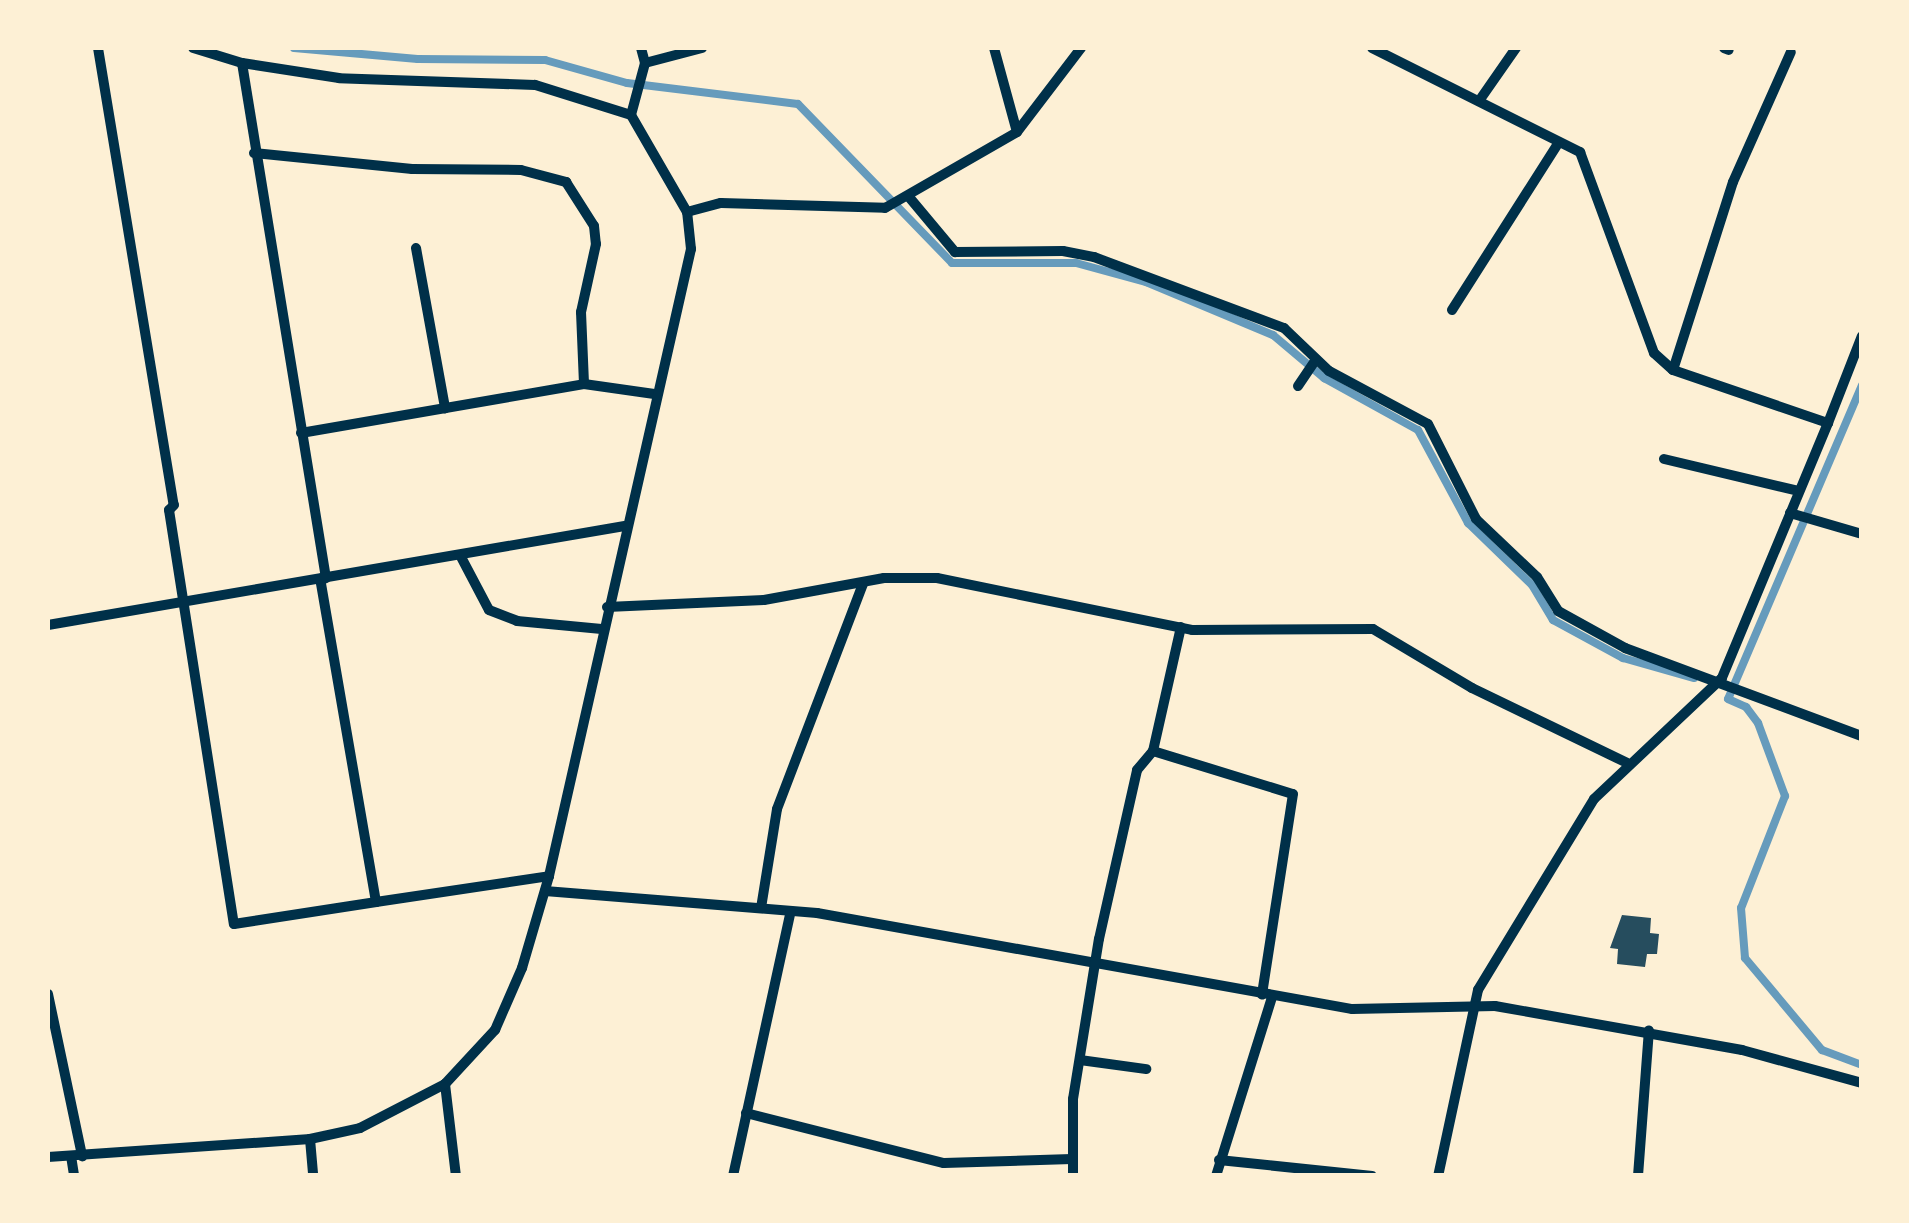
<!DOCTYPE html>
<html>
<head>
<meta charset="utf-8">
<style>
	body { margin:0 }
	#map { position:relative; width:1909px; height:1223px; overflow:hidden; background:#fdf0d5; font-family:"Noto Sans",sans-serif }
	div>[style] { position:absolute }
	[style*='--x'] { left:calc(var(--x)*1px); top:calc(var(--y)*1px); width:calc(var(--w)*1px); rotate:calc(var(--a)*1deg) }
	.stream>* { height:8px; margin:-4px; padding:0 4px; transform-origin:4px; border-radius:4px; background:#669bbc }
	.building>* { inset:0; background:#264d5e }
	.minor>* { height:10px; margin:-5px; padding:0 5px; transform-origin:5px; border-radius:5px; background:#003049 }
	span { translate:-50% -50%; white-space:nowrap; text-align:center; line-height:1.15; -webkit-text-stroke:9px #fdf0d5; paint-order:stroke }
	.frame { position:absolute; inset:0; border:50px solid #fdf0d5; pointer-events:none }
</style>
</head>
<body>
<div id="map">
	<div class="stream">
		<div style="--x:294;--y:48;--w:124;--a:5.1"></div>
		<div style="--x:418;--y:59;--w:127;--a:0.5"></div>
		<div style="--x:545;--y:60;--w:85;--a:15.7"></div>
		<div style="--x:627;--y:83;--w:172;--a:7"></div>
		<div style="--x:798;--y:104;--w:221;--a:45.9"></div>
		<div style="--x:952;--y:263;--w:124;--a:0"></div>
		<div style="--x:1076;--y:263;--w:73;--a:15.2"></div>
		<div style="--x:1146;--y:282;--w:138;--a:22.7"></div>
		<div style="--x:1273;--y:335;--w:67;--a:40.1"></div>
		<div style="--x:1324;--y:378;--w:107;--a:29"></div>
		<div style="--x:1418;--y:430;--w:106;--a:61.7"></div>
		<div style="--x:1468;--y:523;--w:89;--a:44.1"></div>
		<div style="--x:1532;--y:585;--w:41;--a:59"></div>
		<div style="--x:1553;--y:620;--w:80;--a:28.5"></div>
		<div style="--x:1623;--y:658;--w:74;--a:15.7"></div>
		<div style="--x:1862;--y:385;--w:341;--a:113.1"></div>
		<div style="--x:1728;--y:699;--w:20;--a:24"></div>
		<div style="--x:1746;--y:707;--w:20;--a:53"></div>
		<div style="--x:1758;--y:723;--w:78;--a:69.7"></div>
		<div style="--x:1785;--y:796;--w:120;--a:111.4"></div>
		<div style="--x:1741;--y:908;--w:50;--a:85.4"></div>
		<div style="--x:1745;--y:958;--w:120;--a:50.1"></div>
		<div style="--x:1822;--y:1050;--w:43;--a:20.6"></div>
	</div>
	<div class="building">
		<div style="clip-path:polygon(1622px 915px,1651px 918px,1650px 933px,1659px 934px,1657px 954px,1647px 954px,1645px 967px,1617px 964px,1618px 949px,1610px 948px)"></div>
	</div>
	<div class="minor">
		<div style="--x:98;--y:48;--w:463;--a:80.6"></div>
		<div style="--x:174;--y:505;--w:7;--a:135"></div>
		<div style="--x:169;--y:510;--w:419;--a:81.1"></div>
		<div style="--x:234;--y:924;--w:144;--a:-8.8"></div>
		<div style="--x:376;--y:902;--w:328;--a:-99.8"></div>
		<div style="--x:994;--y:48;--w:87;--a:74.7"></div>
		<div style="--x:1372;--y:48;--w:233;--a:26.6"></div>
		<div style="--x:1580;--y:152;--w:214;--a:69.8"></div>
		<div style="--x:1654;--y:353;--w:25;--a:42"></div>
		<div style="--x:1673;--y:370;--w:164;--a:18.9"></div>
		<div style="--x:1828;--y:423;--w:276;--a:112.6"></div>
		<div style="--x:1722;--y:678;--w:176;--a:136.6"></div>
		<div style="--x:1594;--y:799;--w:223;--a:121.3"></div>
		<div style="--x:1478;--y:990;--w:190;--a:102.1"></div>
		<div style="--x:1724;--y:48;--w:5;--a:22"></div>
		<div style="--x:242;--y:63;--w:522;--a:80.74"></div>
		<div style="--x:645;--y:63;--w:59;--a:-14.7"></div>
		<div style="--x:1479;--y:101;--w:65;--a:-55.1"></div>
		<div style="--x:631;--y:115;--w:54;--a:-74.9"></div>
		<div style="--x:645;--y:63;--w:16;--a:-105"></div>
		<div style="--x:254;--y:153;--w:159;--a:5.8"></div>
		<div style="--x:412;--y:169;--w:109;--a:0.5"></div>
		<div style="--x:521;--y:170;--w:47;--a:14.9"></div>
		<div style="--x:566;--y:182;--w:52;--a:57.5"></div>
		<div style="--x:594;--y:226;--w:18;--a:84"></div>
		<div style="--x:596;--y:244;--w:70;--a:102.4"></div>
		<div style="--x:581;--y:312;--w:72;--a:87.6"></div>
		<div style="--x:909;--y:197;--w:72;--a:50.1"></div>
		<div style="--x:955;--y:252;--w:108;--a:-0.5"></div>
		<div style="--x:1063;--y:251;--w:32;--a:11"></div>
		<div style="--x:1094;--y:257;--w:203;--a:20.5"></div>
		<div style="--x:1284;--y:328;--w:62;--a:43.7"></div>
		<div style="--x:1329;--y:371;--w:112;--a:28.2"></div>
		<div style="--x:1428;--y:424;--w:106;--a:63.2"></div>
		<div style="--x:1476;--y:519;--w:84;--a:43.6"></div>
		<div style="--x:1537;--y:577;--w:40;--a:58"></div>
		<div style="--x:1558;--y:611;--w:77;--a:28.9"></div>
		<div style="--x:1625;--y:648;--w:253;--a:20.4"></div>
		<div style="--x:687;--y:212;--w:35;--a:-15"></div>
		<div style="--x:721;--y:203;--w:164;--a:1.7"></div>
		<div style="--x:885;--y:208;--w:152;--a:-29.9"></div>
		<div style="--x:1017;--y:132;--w:106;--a:-52.7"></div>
		<div style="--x:416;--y:248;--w:163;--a:79.7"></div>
		<div style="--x:1452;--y:310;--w:199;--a:-57.5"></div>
		<div style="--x:1673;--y:370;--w:197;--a:-72.3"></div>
		<div style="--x:1733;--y:182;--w:142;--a:-66"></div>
		<div style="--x:1298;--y:386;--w:32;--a:-56"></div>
		<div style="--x:1828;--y:423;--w:93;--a:-68.7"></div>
		<div style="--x:301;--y:433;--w:287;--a:-9.8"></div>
		<div style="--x:584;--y:384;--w:71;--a:8.1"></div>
		<div style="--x:1664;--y:459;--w:138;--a:13.4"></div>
		<div style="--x:1790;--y:513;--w:75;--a:16.3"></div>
		<div style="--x:460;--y:555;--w:62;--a:62.2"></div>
		<div style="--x:489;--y:610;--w:30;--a:21"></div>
		<div style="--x:517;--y:621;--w:85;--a:5.4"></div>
		<div style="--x:607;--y:607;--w:157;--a:-2.6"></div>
		<div style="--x:764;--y:600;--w:122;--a:-10.4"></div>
		<div style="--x:884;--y:578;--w:53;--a:0"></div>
		<div style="--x:937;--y:578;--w:260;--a:11.5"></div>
		<div style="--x:1192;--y:630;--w:181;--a:-0.3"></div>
		<div style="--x:1373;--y:629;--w:115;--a:30.8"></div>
		<div style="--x:1472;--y:688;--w:172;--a:25.8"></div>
		<div style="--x:48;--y:625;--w:585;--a:-9.74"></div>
		<div style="--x:1153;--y:751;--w:146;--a:17.1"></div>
		<div style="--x:1293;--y:794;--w:203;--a:98.8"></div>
		<div style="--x:545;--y:891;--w:273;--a:4.6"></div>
		<div style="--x:817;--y:913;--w:544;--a:10.17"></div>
		<div style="--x:1352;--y:1009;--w:143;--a:-1.2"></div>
		<div style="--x:1495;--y:1006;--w:251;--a:10.1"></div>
		<div style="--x:1742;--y:1050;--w:124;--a:15.4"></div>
		<div style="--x:376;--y:902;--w:175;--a:-8.5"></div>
		<div style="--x:761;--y:908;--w:100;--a:-80.8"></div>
		<div style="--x:777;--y:809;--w:241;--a:-69.1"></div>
		<div style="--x:48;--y:994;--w:166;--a:78.1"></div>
		<div style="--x:1080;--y:1060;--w:67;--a:7.8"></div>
		<div style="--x:445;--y:1084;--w:93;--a:83.2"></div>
		<div style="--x:746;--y:1113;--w:204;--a:14.2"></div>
		<div style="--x:944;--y:1163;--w:128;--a:-1.8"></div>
		<div style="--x:310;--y:1139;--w:37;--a:85"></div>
		<div style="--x:71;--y:1156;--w:20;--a:81"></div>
		<div style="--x:48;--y:1157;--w:263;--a:-3.9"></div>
		<div style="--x:310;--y:1139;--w:51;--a:-12.4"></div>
		<div style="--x:360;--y:1128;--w:96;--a:-27.4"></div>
		<div style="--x:445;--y:1084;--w:74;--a:-47.2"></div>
		<div style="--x:495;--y:1030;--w:68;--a:-66.5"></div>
		<div style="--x:522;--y:968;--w:96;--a:-73.6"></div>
		<div style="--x:549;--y:876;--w:643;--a:-77.24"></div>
		<div style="--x:691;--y:249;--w:37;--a:-96"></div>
		<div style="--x:687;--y:212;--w:112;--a:-120"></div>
		<div style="--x:631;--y:115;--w:101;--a:-162.6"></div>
		<div style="--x:535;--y:85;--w:196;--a:-178"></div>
		<div style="--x:339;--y:78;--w:98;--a:-171.2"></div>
		<div style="--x:242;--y:63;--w:51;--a:-163"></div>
		<div style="--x:1219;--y:1160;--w:154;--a:6"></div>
		<div style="--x:733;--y:1176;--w:271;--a:-77.7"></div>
		<div style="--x:1073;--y:1176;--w:77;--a:-90"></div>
		<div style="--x:1073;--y:1099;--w:162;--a:-80.8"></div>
		<div style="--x:1099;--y:939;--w:173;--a:-77.3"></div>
		<div style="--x:1137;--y:770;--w:25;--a:-50"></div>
		<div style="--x:1153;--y:751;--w:127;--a:-77.3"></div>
		<div style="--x:1216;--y:1176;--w:188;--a:-72.6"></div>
		<div style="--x:1638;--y:1176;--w:146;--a:-85.7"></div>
	</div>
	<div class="frame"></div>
</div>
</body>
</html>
